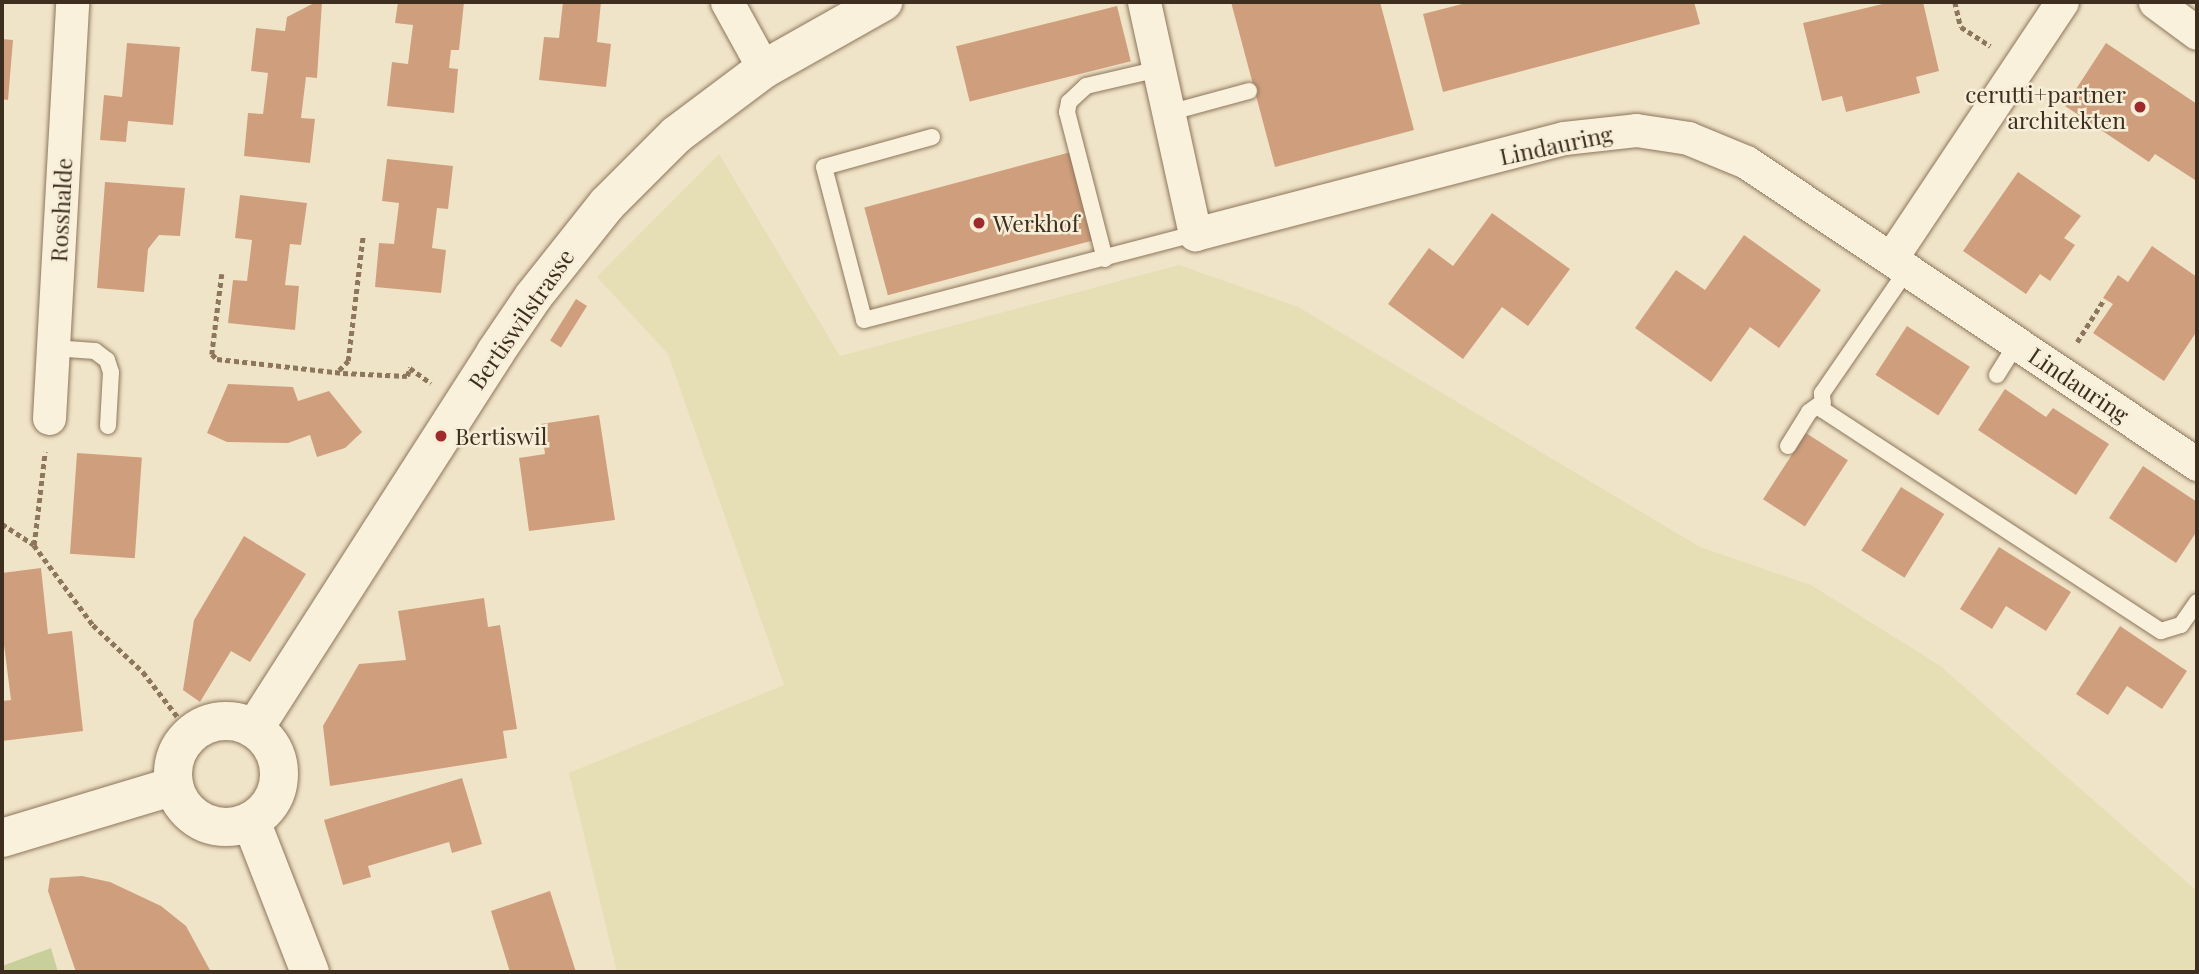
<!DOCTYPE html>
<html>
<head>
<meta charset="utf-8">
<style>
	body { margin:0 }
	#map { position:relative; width:2199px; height:974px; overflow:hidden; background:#f0e4c8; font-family:"Playfair Display",serif }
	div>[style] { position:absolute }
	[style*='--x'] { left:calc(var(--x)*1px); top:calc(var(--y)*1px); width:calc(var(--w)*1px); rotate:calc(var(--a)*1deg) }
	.farmland>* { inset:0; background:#e6deb5 }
	.green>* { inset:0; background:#c9cf9b }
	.building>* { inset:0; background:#cf9f7d; transform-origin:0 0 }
	.path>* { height:4.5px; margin-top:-2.25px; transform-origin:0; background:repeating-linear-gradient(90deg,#8d765c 0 5px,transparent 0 8.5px) }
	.roads { filter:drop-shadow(0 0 2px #8d765c) drop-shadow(0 0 2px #8d765c) }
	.lane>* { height:16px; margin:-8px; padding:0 8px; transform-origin:8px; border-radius:8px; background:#faf1dc }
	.street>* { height:33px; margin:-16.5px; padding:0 16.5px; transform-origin:16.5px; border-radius:16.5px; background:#faf1dc }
	.secondary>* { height:38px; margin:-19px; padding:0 19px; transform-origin:19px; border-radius:19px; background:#faf1dc }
	.secondary>.ring { margin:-19px; padding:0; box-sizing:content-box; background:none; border:38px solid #faf1dc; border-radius:50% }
	.dots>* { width:19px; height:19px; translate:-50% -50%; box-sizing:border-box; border:4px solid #f7eed8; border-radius:50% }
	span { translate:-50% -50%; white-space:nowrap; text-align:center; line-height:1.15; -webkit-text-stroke:5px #f7eed8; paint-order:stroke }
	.poi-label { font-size:23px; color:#3d2e20 }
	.right { translate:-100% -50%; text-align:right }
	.left { translate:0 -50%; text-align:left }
	.street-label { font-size:23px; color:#3d2e20 }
	.frame { position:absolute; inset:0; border:4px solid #3d2e20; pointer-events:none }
</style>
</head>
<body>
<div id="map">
	<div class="farmland">
		<div style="clip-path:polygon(719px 154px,840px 356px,1179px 265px,1298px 307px,1700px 547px,1811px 585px,1939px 665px,2197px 891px,2197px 972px,617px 972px,569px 773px,784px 685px,668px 354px,597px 277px)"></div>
	</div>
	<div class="green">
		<div style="clip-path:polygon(51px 948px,58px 972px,2px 972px,2px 966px)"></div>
	</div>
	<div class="building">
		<div style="clip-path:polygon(316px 2px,322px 2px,317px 78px,306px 77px,301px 118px,315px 119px,310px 163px,244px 156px,248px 113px,263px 114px,268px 73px,251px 71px,256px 28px,285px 31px,287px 17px)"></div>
		<div style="clip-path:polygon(398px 2px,464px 2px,459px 50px,451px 50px,449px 68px,458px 69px,454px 113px,387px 106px,392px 62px,408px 64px,413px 25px,395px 23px)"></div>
		<div style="clip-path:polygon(563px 2px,601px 2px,597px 42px,611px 44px,606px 87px,539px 80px,544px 37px,559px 38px)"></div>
		<div style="clip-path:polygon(1231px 2px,1380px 2px,1414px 130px,1275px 167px)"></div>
		<div style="clip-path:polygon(1470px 2px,1694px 2px,1700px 24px,1443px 92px,1423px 14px)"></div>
		<div style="clip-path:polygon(1891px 2px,1923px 2px,1939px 71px,1916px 77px,1920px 93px,1846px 112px,1842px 96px,1822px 101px,1803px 23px)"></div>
		<div style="left:1117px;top:6px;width:57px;height:166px;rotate:76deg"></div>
		<div style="clip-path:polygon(2px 39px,13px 40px,8px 100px,2px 99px)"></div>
		<div style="clip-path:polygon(127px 43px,180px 47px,173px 125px,128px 121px,126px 142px,100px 140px,104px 95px,122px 97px)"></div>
		<div style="clip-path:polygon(2106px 43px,2197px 104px,2195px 180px,2155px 154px,2149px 162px,2065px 106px)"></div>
		<div style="left:1071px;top:152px;width:91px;height:214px;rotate:75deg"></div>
		<div style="clip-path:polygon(387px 159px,453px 166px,448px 209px,437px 208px,432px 248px,446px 250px,441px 293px,375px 287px,379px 243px,394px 244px,399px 203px,382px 201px)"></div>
		<div style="clip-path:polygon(2018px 172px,2081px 216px,2064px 238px,2075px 245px,2050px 281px,2040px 274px,2026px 294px,1963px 251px)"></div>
		<div style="clip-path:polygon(105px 182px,185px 188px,180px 236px,159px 235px,148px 249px,144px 292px,97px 288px)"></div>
		<div style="clip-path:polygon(240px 195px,307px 203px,301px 245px,290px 244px,285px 285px,299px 286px,295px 330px,228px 323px,233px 280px,247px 281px,252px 240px,235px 238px)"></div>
		<div style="clip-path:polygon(1492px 213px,1570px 269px,1528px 326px,1502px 307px,1463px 359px,1388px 304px,1429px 248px,1453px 266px)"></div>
		<div style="clip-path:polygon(1744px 235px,1821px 290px,1779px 348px,1750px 327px,1711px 382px,1635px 328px,1676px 270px,1705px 290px)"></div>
		<div style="clip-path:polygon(2152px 246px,2197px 277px,2197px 331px,2164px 381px,2093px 333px,2113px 304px,2103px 298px,2118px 275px,2128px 282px)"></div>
		<div style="left:576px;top:299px;width:13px;height:49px;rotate:32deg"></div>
		<div style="left:1907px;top:326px;width:75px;height:58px;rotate:33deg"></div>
		<div style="clip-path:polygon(228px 384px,293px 387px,298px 401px,329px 391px,362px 432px,345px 448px,317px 457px,310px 435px,288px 443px,227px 442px,207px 433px)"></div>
		<div style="clip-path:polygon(2005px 389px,2046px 417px,2053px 408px,2109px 444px,2076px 495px,1978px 430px)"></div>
		<div style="clip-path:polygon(599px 415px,615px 520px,529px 531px,519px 458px,545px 454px,541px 424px)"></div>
		<div style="left:1806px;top:433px;width:50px;height:79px;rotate:33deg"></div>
		<div style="left:77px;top:453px;width:65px;height:101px;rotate:4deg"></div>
		<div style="clip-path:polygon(2143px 466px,2197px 502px,2197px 531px,2176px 563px,2109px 518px)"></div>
		<div style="left:1901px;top:487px;width:51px;height:75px;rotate:32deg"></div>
		<div style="clip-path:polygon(244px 536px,306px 574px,250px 662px,231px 651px,200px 702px,183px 690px,194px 620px)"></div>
		<div style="clip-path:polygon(1999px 547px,2071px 592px,2046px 631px,2006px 606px,1992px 629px,1960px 609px)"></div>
		<div style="clip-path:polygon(41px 568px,48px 634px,72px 631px,83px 731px,2px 741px,2px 701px,11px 700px,2px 629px,2px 573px)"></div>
		<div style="clip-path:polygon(484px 598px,488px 627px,500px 625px,517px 729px,503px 731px,507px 758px,330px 786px,323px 726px,359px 664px,406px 660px,398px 611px)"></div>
		<div style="clip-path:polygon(2120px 626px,2187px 671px,2162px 709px,2127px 686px,2108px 715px,2076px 694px)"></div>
		<div style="clip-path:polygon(462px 778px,482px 844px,452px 853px,449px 842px,368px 866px,371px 877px,343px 885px,324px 820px)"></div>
		<div style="clip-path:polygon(82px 876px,110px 882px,161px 906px,186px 926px,211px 972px,76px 972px,48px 891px,50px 878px)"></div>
		<div style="clip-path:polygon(550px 891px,576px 972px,510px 972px,491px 911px)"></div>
	</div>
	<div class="path">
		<div style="--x:1955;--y:2;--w:26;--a:77"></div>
		<div style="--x:1961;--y:27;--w:35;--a:33"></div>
		<div style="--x:222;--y:274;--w:81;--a:97.1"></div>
		<div style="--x:212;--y:354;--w:7;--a:45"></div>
		<div style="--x:217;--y:359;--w:127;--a:6.3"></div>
		<div style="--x:343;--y:373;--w:64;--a:2.7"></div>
		<div style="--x:407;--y:376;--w:9;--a:-69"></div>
		<div style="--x:410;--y:368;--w:26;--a:36"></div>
		<div style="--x:2077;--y:342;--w:49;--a:-57.6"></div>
		<div style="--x:339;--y:370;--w:13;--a:-45"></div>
		<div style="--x:348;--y:361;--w:126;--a:-83.2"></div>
		<div style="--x:2;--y:524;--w:38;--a:33"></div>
		<div style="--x:34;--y:545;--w:99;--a:53.6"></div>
		<div style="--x:93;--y:625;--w:69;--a:43.2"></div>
		<div style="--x:143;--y:672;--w:78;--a:52.3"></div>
		<div style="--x:34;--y:545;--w:94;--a:-83.3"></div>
	</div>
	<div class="roads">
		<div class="lane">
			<div style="--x:1168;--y:113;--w:84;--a:-15.2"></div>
			<div style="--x:932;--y:137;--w:112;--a:164.5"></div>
			<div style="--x:824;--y:167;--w:158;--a:75.3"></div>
			<div style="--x:864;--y:320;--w:342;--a:-14.6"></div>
			<div style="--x:1105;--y:259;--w:152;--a:-104.5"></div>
			<div style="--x:1067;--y:112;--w:10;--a:-79"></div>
			<div style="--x:1069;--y:102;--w:23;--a:-43"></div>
			<div style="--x:1086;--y:86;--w:75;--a:-13.1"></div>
			<div style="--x:1907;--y:270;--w:150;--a:124.6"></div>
			<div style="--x:1822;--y:393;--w:17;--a:87"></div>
			<div style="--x:1823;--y:410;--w:404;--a:33.2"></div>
			<div style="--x:2161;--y:631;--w:21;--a:-17"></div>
			<div style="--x:2181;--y:625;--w:28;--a:-55"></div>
			<div style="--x:53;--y:348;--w:42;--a:4.1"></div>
			<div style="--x:95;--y:351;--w:15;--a:37"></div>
			<div style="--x:107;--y:360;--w:13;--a:72"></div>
			<div style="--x:111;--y:372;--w:54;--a:93.2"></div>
			<div style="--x:1997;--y:375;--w:38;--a:-58"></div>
			<div style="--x:1788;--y:446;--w:40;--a:-58"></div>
			<div style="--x:1809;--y:412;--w:17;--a:-36"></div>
		</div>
		<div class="street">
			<div style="--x:727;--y:2;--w:77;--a:61.1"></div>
			<div style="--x:1144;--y:2;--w:238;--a:77.6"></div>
			<div style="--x:1195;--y:234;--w:381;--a:-14.6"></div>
			<div style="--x:1564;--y:138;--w:72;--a:-6.3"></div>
			<div style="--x:1636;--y:130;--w:53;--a:8.7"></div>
			<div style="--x:1688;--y:138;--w:63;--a:22.5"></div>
			<div style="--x:1746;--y:162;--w:543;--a:33.81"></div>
			<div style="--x:2155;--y:2;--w:52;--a:36.4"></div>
			<div style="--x:1891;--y:258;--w:308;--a:-56.3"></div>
			<div style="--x:49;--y:418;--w:417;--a:-86.8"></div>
		</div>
		<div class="secondary">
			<div class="ring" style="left:173px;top:721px;width:68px;height:68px"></div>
			<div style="--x:254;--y:729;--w:447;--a:-57.3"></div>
			<div style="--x:495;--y:353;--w:68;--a:-55.8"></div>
			<div style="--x:533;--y:297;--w:119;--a:-51.5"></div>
			<div style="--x:607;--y:204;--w:98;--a:-45"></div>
			<div style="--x:676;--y:135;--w:110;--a:-36.9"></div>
			<div style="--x:764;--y:69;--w:137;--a:-29.4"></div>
			<div style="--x:251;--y:821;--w:162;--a:68.7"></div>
			<div style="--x:2;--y:838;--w:180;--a:-16.8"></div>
		</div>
	</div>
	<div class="dots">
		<div style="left:2140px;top:107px;background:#9e2a2b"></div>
		<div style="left:979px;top:223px;background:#9e2a2b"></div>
		<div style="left:441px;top:436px;background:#9e2a2b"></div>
	</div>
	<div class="poi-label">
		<span class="right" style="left:2126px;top:107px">cerutti+partner<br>architekten</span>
		<span class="left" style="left:993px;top:223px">Werkhof</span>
		<span class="left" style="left:455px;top:436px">Bertiswil</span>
	</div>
	<div class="street-label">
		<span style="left:1556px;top:145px;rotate:-12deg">Lindauring</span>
		<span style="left:61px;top:210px;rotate:-87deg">Rosshalde</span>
		<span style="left:521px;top:319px;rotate:-55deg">Bertiswilstrasse</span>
		<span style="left:2079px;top:385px;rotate:34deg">Lindauring</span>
	</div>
	<div class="frame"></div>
</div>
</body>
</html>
